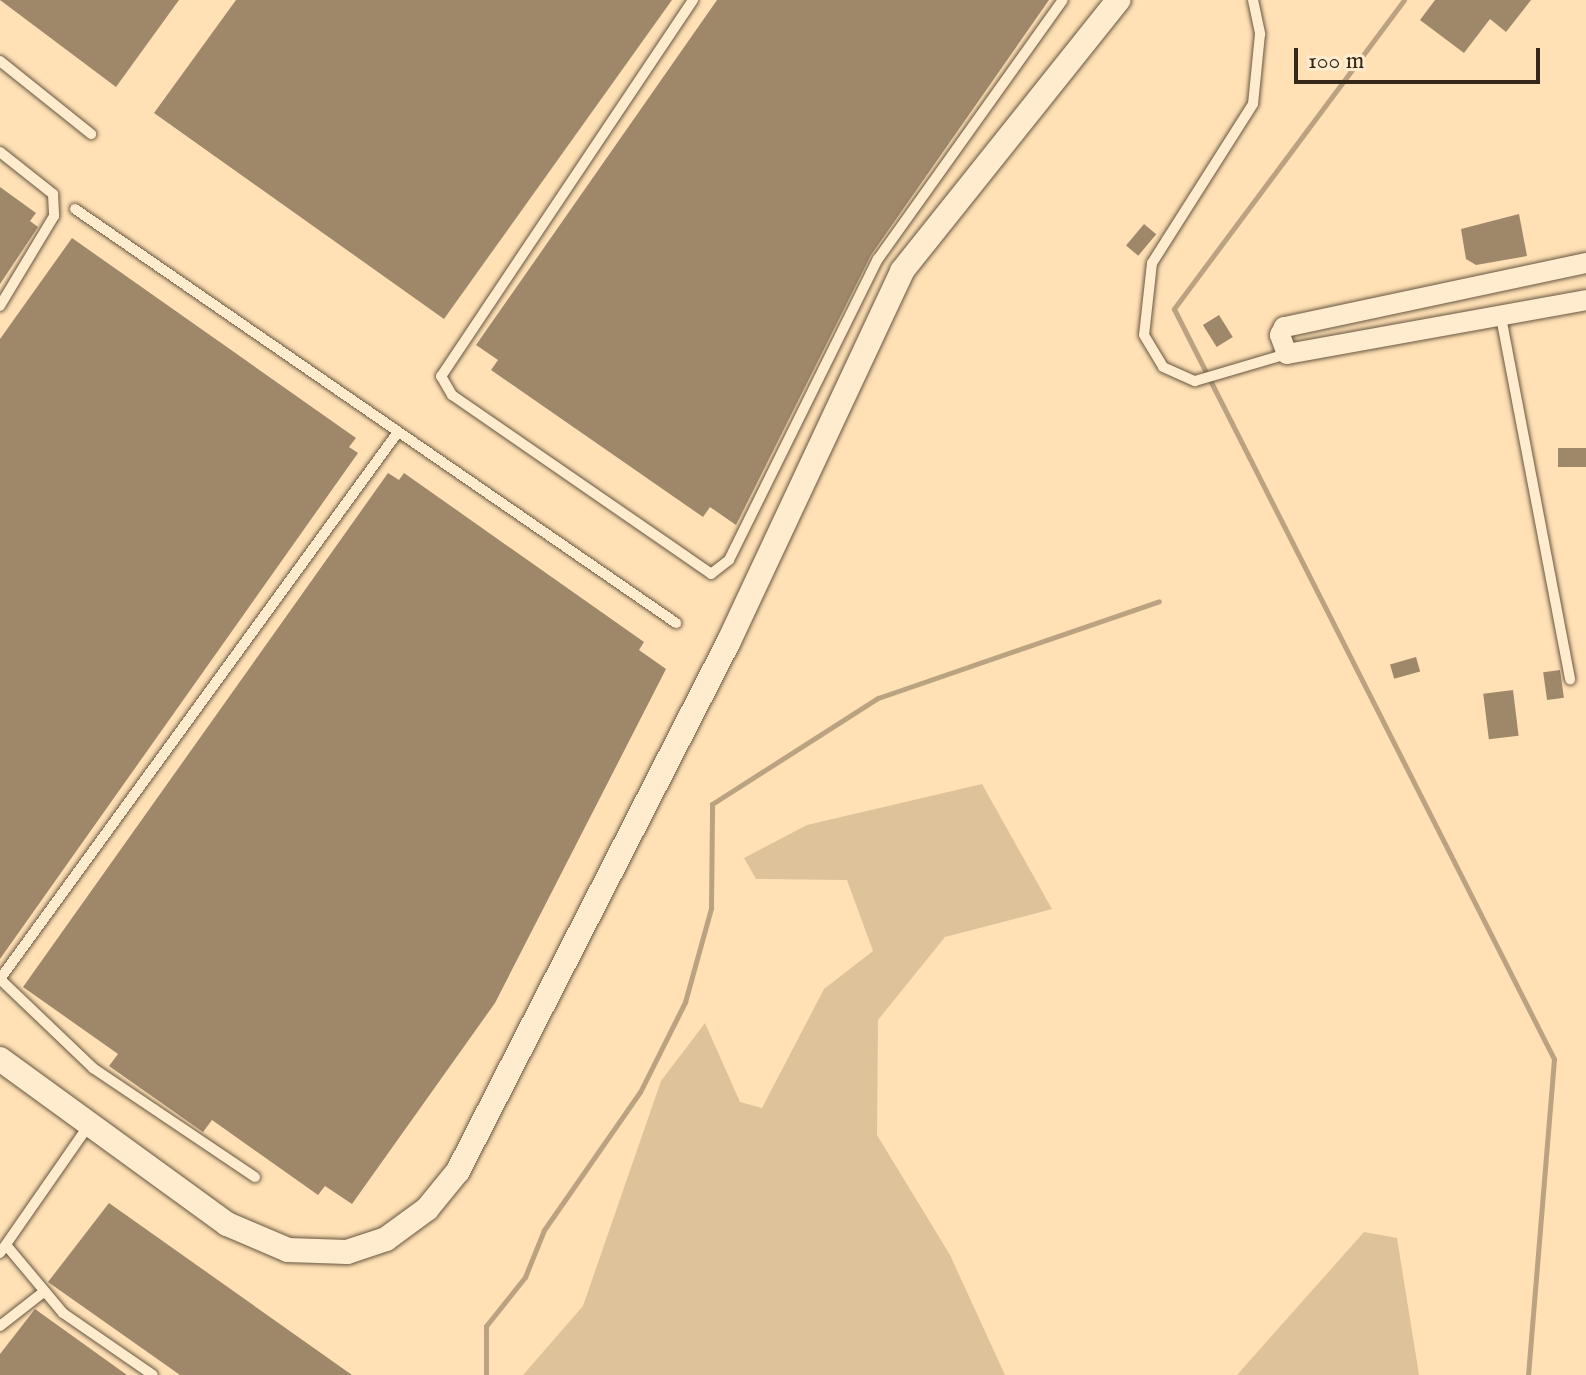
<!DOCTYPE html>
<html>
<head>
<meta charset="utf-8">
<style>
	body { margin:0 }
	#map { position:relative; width:1586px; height:1375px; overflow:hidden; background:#ffe1b5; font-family:"IM FELL English",serif }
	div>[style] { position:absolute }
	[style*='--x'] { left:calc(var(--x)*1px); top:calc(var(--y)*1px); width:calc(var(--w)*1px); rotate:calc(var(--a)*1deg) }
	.green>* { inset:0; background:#ddc29a }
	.stream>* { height:5px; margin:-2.5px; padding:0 2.5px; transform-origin:2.5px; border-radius:2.5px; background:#bba280 }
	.building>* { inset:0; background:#9f886a; transform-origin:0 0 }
	.roads { filter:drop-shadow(0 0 2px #685640) drop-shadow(0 0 2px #685640) }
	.service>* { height:10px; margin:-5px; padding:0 5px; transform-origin:5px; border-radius:5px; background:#ffeccf }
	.minor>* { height:20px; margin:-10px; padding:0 10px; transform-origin:10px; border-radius:10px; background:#ffeccf }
	.tertiary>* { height:24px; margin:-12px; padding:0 12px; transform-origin:12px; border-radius:12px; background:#ffeccf }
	span { translate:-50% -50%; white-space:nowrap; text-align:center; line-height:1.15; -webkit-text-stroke:7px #ffeccf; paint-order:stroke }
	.scale { position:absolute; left:1294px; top:48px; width:246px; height:36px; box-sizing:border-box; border:4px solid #362819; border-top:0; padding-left:10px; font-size:24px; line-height:28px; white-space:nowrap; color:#362819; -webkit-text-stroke:6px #ffeccf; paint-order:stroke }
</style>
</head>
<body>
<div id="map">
	<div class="green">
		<div style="clip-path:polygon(982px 784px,1052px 909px,945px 937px,878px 1020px,877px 1135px,950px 1255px,1005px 1375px,523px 1375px,583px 1306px,661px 1081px,705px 1023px,740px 1102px,762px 1108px,824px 989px,873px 951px,847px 880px,756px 879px,744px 858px,807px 825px)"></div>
		<div style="clip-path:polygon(1364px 1232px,1397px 1238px,1419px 1375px,1237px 1375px)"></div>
	</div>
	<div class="stream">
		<div style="--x:1404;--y:0;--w:385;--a:126.7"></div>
		<div style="--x:1174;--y:309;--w:841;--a:63.13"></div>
		<div style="--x:1554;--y:1059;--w:317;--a:94.7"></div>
		<div style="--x:486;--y:1375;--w:49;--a:-90"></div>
		<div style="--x:486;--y:1326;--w:63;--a:-51.5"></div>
		<div style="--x:525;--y:1277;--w:51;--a:-68"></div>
		<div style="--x:544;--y:1230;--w:168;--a:-55.2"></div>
		<div style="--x:640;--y:1092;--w:101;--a:-63.4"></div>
		<div style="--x:685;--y:1002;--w:98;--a:-74.5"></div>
		<div style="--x:711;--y:908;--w:104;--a:-89.4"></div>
		<div style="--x:712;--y:804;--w:197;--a:-32.6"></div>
		<div style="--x:878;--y:698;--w:297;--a:-19"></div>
	</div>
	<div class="building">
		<div style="clip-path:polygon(0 0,179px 0,116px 87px)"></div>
		<div style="clip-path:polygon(236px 0,672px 0,444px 319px,154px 113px)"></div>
		<div style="clip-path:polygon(717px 0,1049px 0,871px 255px,736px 525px,710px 507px,703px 517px,491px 370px,498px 360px,476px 345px)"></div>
		<div style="clip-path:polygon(1435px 0,1531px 0,1506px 32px,1490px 19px,1464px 53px,1420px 20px)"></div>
		<div style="clip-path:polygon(0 187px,36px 213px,30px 221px,38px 227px,0 284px)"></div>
		<div style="clip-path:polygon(1519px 214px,1527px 256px,1476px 265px,1466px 259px,1461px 229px)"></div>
		<div style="left:1144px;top:224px;width:16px;height:28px;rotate:40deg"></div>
		<div style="clip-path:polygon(72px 238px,356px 438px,349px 447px,358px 453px,0 959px,0 339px)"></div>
		<div style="left:1219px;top:315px;width:26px;height:19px;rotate:58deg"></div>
		<div style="left:1586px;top:448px;width:19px;height:28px;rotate:90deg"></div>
		<div style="clip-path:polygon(388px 473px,399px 480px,404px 473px,644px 642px,639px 650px,666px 669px,495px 1003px,352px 1204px,325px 1186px,318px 1195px,212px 1120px,203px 1132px,109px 1066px,118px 1054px,23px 987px)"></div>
		<div style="left:1416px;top:657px;width:15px;height:27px;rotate:74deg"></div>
		<div style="left:1560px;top:670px;width:28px;height:17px;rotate:82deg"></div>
		<div style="left:1513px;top:690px;width:46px;height:30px;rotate:83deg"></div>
		<div style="clip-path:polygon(109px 1203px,352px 1375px,180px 1375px,48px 1282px)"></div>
		<div style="clip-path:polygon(35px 1309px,127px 1375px,0 1375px,0 1354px)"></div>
	</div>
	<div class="roads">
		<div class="service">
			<div style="--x:693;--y:0;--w:453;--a:123.8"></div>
			<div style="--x:441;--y:376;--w:22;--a:60"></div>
			<div style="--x:452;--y:395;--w:315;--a:34.6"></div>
			<div style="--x:711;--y:574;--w:23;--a:-38"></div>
			<div style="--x:729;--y:560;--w:336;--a:-63.7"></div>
			<div style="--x:878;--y:259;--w:318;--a:-54.5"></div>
			<div style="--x:1253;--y:0;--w:35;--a:78"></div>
			<div style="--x:1260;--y:34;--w:70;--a:95.7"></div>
			<div style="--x:1253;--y:104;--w:188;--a:122.4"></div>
			<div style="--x:1152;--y:263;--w:72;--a:96.3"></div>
			<div style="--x:1144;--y:335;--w:37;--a:59"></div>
			<div style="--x:1163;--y:367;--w:35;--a:24"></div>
			<div style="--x:1195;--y:381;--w:96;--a:-16.4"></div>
			<div style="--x:0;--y:61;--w:117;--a:38.7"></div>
			<div style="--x:0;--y:152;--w:68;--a:38.4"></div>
			<div style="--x:53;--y:194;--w:22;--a:87"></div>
			<div style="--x:54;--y:216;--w:105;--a:121"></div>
			<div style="--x:75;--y:209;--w:730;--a:34.56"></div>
			<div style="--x:1501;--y:317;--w:369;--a:79.2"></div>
			<div style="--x:255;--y:1177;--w:195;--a:-146.1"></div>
			<div style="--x:93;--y:1068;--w:129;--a:-136.3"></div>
			<div style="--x:0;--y:979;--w:676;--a:-53.96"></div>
			<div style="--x:6;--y:1245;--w:89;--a:50"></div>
			<div style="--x:63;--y:1313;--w:109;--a:34.6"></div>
			<div style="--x:0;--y:1253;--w:156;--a:-55.2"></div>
			<div style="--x:0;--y:1326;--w:52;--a:-38"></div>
		</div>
		<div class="minor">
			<div style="--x:1586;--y:263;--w:309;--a:168"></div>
			<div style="--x:1284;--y:327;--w:9;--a:117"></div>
			<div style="--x:1280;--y:335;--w:20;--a:70"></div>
			<div style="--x:1287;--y:354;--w:304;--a:-10.2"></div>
		</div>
		<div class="tertiary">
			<div style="--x:0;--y:1059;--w:281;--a:36"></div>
			<div style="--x:227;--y:1224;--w:66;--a:23.1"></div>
			<div style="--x:288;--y:1250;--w:59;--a:1.9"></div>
			<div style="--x:347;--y:1252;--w:41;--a:-18.4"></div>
			<div style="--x:386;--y:1239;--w:51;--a:-36.2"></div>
			<div style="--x:427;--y:1209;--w:49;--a:-50.8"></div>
			<div style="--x:458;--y:1171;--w:595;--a:-62.92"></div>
			<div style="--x:729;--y:641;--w:408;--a:-64.9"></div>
			<div style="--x:902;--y:271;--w:347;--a:-51.4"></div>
		</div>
	</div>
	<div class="scale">100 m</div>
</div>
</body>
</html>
